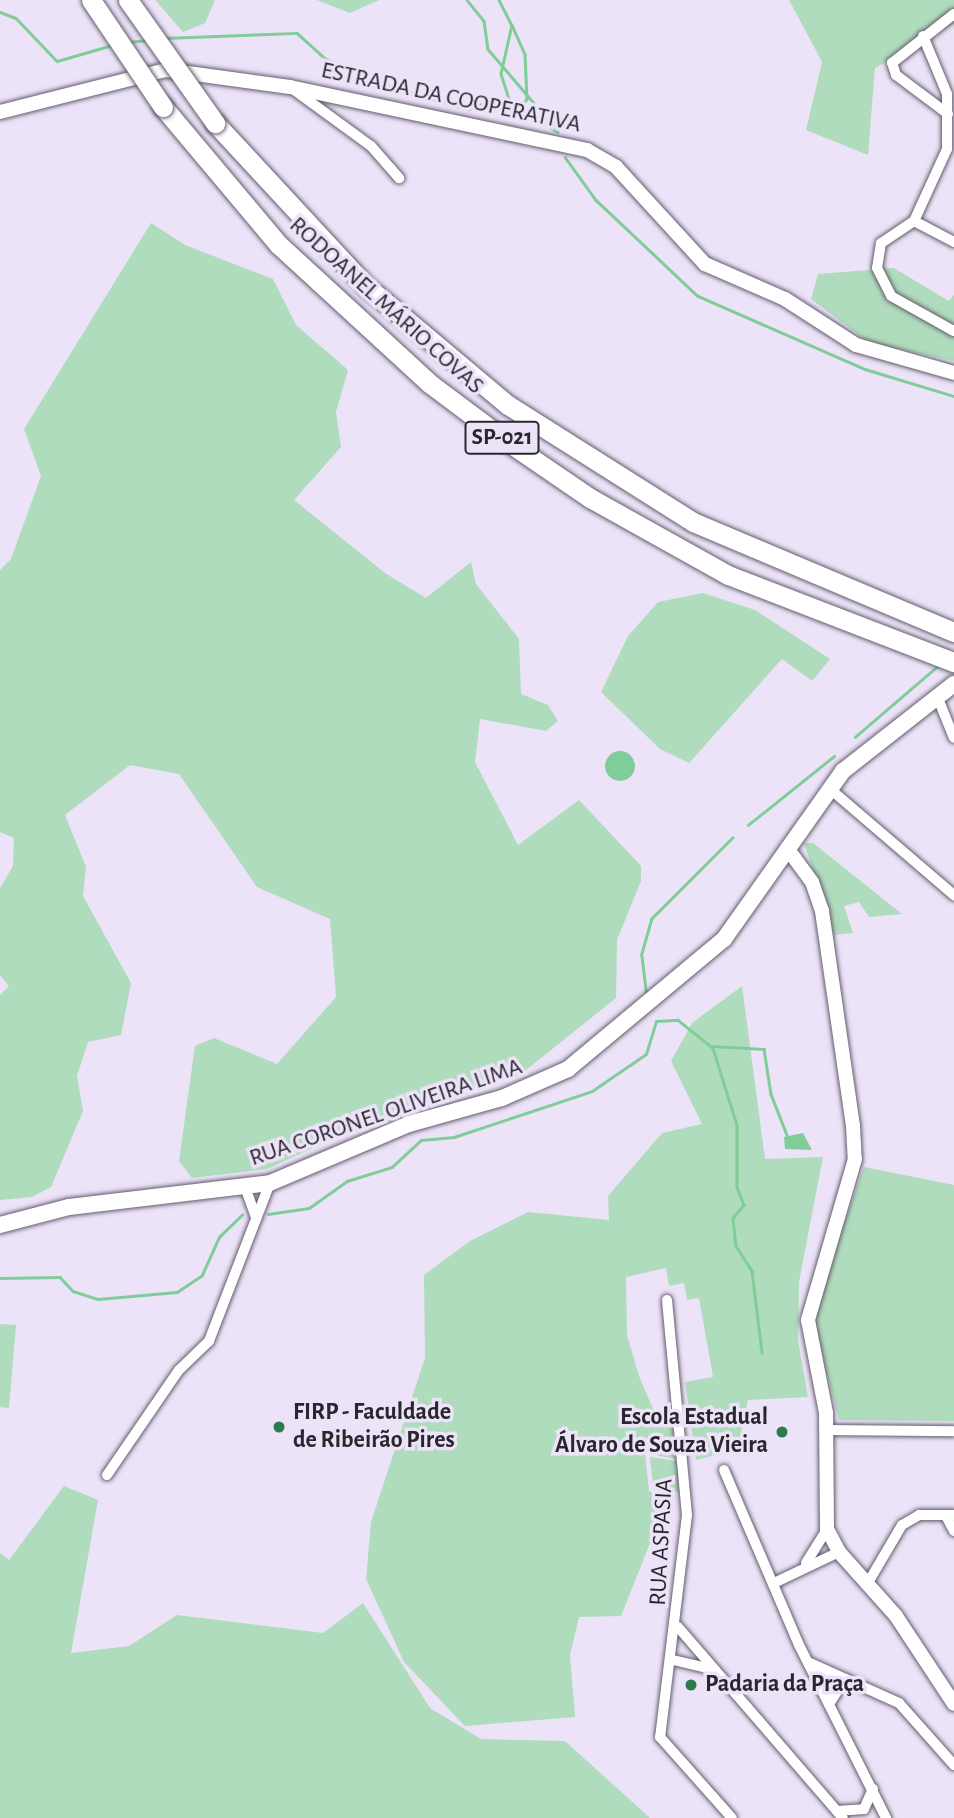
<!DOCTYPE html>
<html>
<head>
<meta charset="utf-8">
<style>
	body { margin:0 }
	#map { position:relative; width:954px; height:1818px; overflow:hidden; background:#ece3f8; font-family:"Alegreya Sans",sans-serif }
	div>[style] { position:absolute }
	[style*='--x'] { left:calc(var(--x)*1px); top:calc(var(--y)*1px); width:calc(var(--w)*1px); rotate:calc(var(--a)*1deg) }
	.green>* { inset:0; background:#afdcbc }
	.water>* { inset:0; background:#81cd9a }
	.round { border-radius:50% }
	.stream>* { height:2.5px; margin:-1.25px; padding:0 1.25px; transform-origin:1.25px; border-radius:1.25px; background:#81cd9a }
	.roads { filter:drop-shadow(0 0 2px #645c6e) drop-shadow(0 0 2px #645c6e) }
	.minor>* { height:10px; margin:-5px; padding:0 5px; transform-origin:5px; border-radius:5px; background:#fff }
	.secondary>* { height:14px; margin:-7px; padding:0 7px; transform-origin:7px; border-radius:7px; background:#fff }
	.primary>* { height:16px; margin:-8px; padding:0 8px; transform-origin:8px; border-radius:8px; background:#fff }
	.motorway>* { height:19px; margin:-9.5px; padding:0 9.5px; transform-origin:9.5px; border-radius:9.5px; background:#fff }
	.bridges { filter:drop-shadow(0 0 2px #645c6e) drop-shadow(0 0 2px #645c6e) }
	.motorway-bridge>* { height:19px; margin:-9.5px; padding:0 9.5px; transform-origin:9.5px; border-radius:9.5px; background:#fff }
	.dots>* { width:19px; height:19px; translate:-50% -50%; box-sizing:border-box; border:4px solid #ece3f8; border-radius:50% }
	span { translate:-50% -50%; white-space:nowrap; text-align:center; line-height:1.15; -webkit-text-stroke:7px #ece3f8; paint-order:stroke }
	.shield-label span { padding:2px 5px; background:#ece3f8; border:2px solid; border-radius:5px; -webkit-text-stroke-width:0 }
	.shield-label { font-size:23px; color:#2a262e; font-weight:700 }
	.street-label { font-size:24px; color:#2a262e }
	.poi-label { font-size:24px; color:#2a262e; font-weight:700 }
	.left { translate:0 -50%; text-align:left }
	.right { translate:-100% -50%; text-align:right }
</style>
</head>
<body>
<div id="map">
	<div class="green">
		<div style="clip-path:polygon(155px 0,215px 0,205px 23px,183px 32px)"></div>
		<div style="clip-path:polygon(317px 0,379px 0,350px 13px)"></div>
		<div style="clip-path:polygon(789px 0,954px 0,954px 24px,875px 68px,868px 155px,806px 130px,822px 62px)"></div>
		<div style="clip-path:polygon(151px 223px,185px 245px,273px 279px,296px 325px,348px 370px,336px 412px,341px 447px,294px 500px,385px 573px,426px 598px,471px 562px,476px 584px,519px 639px,521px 694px,548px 705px,558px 721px,546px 731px,480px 719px,475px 762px,518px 845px,579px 800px,641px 866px,641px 881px,617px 940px,616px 998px,521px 1074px,396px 1110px,267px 1169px,192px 1178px,179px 1161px,195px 1046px,214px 1038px,277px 1064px,336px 997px,330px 919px,257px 887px,179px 774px,130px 765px,65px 815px,86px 867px,83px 896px,131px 983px,121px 1035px,88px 1042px,77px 1076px,83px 1111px,51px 1187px,32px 1197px,0 1200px,0 995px,9px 986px,0 975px,0 888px,13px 866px,14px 838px,0 832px,0 570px,11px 559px,41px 476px,24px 429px)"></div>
		<div style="clip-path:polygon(894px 268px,949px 301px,954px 295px,954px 361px,868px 342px,811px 299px,818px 274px)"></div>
		<div style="clip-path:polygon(703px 593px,755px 610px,830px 659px,812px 681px,782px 659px,689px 763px,660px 749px,601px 692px,628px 636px,658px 602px)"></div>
		<div style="clip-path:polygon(804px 843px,813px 843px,902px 914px,869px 917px,859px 902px,844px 906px,853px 933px,834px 935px)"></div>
		<div style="clip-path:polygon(742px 986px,765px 1159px,823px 1157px,799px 1282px,798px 1340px,808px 1397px,748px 1400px,738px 1449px,696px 1460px,685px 1382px,713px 1377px,699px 1298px,687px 1300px,684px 1283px,669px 1286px,666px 1268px,626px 1277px,627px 1335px,639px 1376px,660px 1425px,672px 1422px,676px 1459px,645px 1453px,649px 1491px,668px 1498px,621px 1616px,579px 1617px,570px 1655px,575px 1717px,465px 1726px,404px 1662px,366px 1579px,371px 1522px,425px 1358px,424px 1275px,470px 1241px,528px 1212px,609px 1220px,608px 1196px,662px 1133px,702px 1124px,671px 1061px,692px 1023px)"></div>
		<div style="clip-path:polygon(864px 1167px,954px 1185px,954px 1421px,839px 1420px,812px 1314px)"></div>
		<div style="clip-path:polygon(0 1324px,16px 1325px,9px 1408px,0 1407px)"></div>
		<div style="clip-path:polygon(650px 1457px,676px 1461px,681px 1493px,653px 1486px)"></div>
		<div style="clip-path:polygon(64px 1486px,98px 1500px,71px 1653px,129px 1646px,177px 1615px,323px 1633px,363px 1603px,430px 1708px,481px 1739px,565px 1741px,650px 1818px,0 1818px,0 1553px,9px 1560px)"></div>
	</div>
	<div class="water">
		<div class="round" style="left:605px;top:751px;width:30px;height:30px"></div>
		<div style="clip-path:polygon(803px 1133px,812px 1150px,785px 1149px,784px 1137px)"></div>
	</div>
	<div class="stream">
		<div style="--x:467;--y:0;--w:27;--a:51"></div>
		<div style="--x:484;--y:21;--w:28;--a:82"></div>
		<div style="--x:488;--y:49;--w:106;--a:49.6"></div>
		<div style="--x:499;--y:0;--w:28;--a:63"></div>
		<div style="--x:512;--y:25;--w:50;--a:102.7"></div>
		<div style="--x:501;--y:74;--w:38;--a:72"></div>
		<div style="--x:0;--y:12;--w:17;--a:21"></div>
		<div style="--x:16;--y:18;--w:59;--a:46.4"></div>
		<div style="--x:57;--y:61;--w:57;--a:-16.2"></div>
		<div style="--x:512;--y:25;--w:32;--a:66"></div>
		<div style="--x:525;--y:54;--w:45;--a:87.5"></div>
		<div style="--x:527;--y:99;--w:12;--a:125"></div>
		<div style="--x:164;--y:38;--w:133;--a:-2.2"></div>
		<div style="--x:297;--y:33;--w:39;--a:42"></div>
		<div style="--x:326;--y:59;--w:64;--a:23.8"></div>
		<div style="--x:385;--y:85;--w:86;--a:16.1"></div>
		<div style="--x:468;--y:109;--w:18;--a:-19"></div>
		<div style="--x:485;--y:103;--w:36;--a:10"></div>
		<div style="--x:520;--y:109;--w:44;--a:31.2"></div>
		<div style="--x:129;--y:42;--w:18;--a:-6"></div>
		<div style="--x:565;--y:157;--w:53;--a:54.2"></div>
		<div style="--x:596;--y:200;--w:140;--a:43.3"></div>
		<div style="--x:698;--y:296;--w:182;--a:23.6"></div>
		<div style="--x:865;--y:369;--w:93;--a:16.9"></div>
		<div style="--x:855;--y:737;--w:112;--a:-40.7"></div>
		<div style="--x:748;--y:825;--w:110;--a:-38.7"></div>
		<div style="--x:646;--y:993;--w:38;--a:-97"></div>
		<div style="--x:641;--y:955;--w:37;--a:-74"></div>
		<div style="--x:651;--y:919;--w:115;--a:-45"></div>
		<div style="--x:712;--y:1046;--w:52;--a:3.3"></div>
		<div style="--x:764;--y:1049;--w:46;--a:81.2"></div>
		<div style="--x:771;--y:1094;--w:44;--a:68.7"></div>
		<div style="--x:268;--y:1214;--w:41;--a:-8.3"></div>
		<div style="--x:309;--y:1208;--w:47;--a:-35.4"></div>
		<div style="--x:347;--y:1181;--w:47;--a:-17.3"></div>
		<div style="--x:392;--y:1167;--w:40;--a:-43"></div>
		<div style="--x:421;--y:1140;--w:33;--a:-5"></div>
		<div style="--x:454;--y:1137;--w:145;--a:-18.4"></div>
		<div style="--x:592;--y:1091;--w:65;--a:-34.4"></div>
		<div style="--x:646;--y:1054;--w:34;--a:-73"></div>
		<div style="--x:656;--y:1021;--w:22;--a:-3"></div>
		<div style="--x:678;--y:1020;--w:45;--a:38.7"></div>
		<div style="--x:713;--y:1048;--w:81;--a:72.7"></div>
		<div style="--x:737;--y:1125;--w:62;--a:90"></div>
		<div style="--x:737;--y:1187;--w:19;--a:69"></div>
		<div style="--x:744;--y:1205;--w:17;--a:130"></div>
		<div style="--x:733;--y:1218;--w:28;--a:84"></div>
		<div style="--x:736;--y:1246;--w:30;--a:57"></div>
		<div style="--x:752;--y:1271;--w:82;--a:83"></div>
		<div style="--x:0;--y:1278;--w:60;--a:-1"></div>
		<div style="--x:60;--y:1277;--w:19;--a:47"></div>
		<div style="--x:73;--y:1291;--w:26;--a:18"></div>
		<div style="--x:98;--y:1299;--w:79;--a:-5.1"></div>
		<div style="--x:177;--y:1292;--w:30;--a:-34"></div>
		<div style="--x:202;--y:1275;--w:42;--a:-65.9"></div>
		<div style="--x:219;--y:1237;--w:32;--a:-44"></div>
	</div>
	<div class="roads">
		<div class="minor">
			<div style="--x:923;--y:36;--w:63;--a:67.5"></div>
			<div style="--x:947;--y:94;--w:55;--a:90"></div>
			<div style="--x:947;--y:149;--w:79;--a:114.6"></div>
			<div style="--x:914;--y:221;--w:40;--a:146"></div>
			<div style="--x:881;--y:243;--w:25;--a:99"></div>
			<div style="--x:877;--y:268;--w:31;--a:63"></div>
			<div style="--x:891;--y:296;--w:72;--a:29.1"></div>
			<div style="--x:290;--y:87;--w:100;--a:36.1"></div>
			<div style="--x:371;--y:146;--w:43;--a:48.8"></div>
			<div style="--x:948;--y:114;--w:65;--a:-143.1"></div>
			<div style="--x:896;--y:75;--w:13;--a:-108"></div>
			<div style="--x:892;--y:63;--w:79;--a:-38.3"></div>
			<div style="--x:914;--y:221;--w:45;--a:27.7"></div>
			<div style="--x:937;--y:696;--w:45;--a:68"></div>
			<div style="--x:829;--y:788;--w:165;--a:40.6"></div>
			<div style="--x:245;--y:1187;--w:33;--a:70"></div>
			<div style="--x:667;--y:1300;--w:216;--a:84.7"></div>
			<div style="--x:687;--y:1515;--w:224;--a:96.9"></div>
			<div style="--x:660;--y:1737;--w:108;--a:48.4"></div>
			<div style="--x:827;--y:1430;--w:127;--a:0.5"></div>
			<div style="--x:724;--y:1470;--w:190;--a:66.8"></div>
			<div style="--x:799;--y:1645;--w:194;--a:63.3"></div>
			<div style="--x:107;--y:1475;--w:127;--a:-55.6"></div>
			<div style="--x:179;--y:1370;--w:42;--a:-44"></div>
			<div style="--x:209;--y:1341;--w:169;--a:-68.9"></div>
			<div style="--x:946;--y:1516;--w:17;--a:62"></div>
			<div style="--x:806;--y:1563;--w:40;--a:-58"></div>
			<div style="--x:869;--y:1581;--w:65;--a:-59.5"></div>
			<div style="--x:902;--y:1525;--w:20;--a:-30"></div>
			<div style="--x:919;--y:1515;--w:35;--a:0"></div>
			<div style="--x:774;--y:1583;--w:72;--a:-25.5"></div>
			<div style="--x:678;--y:1627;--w:252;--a:49.2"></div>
			<div style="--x:673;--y:1660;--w:39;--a:13"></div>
			<div style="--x:808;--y:1662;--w:100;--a:24.3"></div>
			<div style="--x:899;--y:1703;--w:83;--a:48.4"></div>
			<div style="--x:829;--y:1704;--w:30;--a:-57"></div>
			<div style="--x:837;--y:1811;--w:27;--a:-4"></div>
			<div style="--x:864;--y:1809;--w:22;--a:-66"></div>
		</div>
		<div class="secondary">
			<div style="--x:0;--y:112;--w:171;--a:-14.2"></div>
			<div style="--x:166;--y:70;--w:125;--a:7.8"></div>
			<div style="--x:290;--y:87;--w:304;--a:12"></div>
			<div style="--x:587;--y:150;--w:34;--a:30"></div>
			<div style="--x:616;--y:167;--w:132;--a:47.5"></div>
			<div style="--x:705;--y:264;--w:87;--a:23.6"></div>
			<div style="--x:785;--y:299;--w:85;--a:32.9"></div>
			<div style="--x:856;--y:345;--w:102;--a:15.9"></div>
			<div style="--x:787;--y:848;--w:42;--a:53.7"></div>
			<div style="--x:812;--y:882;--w:31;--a:71"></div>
			<div style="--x:822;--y:911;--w:217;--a:81.8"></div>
			<div style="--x:853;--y:1126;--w:33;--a:87"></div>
			<div style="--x:855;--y:1159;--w:168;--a:106.3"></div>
			<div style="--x:808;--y:1320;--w:95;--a:79"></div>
			<div style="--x:826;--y:1413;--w:116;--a:89.5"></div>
			<div style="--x:827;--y:1529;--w:26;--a:62"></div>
			<div style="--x:839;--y:1552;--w:86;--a:48.3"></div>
			<div style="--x:896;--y:1616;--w:105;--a:56.6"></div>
		</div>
		<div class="primary">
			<div style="--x:0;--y:1225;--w:71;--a:-14.6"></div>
			<div style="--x:69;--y:1207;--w:202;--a:-6.8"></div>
			<div style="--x:270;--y:1183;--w:151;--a:-23"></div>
			<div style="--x:409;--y:1124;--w:97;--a:-15.6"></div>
			<div style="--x:502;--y:1098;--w:72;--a:-23.7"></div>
			<div style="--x:568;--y:1069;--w:203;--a:-39.8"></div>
			<div style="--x:724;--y:939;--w:206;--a:-54.7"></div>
			<div style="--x:843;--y:771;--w:141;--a:-38.1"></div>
		</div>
		<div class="motorway">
			<div style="--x:163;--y:107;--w:180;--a:50"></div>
			<div style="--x:279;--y:245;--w:204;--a:42.6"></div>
			<div style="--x:429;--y:383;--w:99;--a:36.8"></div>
			<div style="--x:508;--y:442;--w:99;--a:34.3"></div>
			<div style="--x:590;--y:498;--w:158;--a:29.2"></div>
			<div style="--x:728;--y:575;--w:242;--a:21.1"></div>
			<div style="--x:215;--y:123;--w:222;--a:47.2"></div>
			<div style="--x:366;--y:286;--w:185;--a:40"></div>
			<div style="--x:508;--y:405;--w:219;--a:32.3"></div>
			<div style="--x:693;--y:522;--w:283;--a:22.9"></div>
		</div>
	</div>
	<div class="bridges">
		<div class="motorway-bridge">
			<div style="--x:91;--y:0;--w:129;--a:56.1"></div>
			<div style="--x:128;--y:0;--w:151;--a:54.7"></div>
		</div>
	</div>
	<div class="dots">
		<div style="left:279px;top:1427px;background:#2b7b4b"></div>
		<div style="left:782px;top:1432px;background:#2b7b4b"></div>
		<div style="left:691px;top:1685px;background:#2b7b4b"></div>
	</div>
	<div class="shield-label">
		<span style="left:502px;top:438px">SP-021</span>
	</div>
	<div class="street-label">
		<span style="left:451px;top:98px;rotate:12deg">ESTRADA DA COOPERATIVA</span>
		<span style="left:386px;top:306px;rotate:42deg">RODOANEL MÁRIO COVAS</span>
		<span style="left:386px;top:1113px;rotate:-19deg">RUA CORONEL OLIVEIRA LIMA</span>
		<span style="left:662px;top:1542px;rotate:-87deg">RUA ASPASIA</span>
	</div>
	<div class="poi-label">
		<span class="left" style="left:293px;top:1427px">FIRP - Faculdade<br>de Ribeirão Pires</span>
		<span class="right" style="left:768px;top:1432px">Escola Estadual<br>Álvaro de Souza Vieira</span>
		<span class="left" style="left:705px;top:1685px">Padaria da Praça</span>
	</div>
</div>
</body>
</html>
